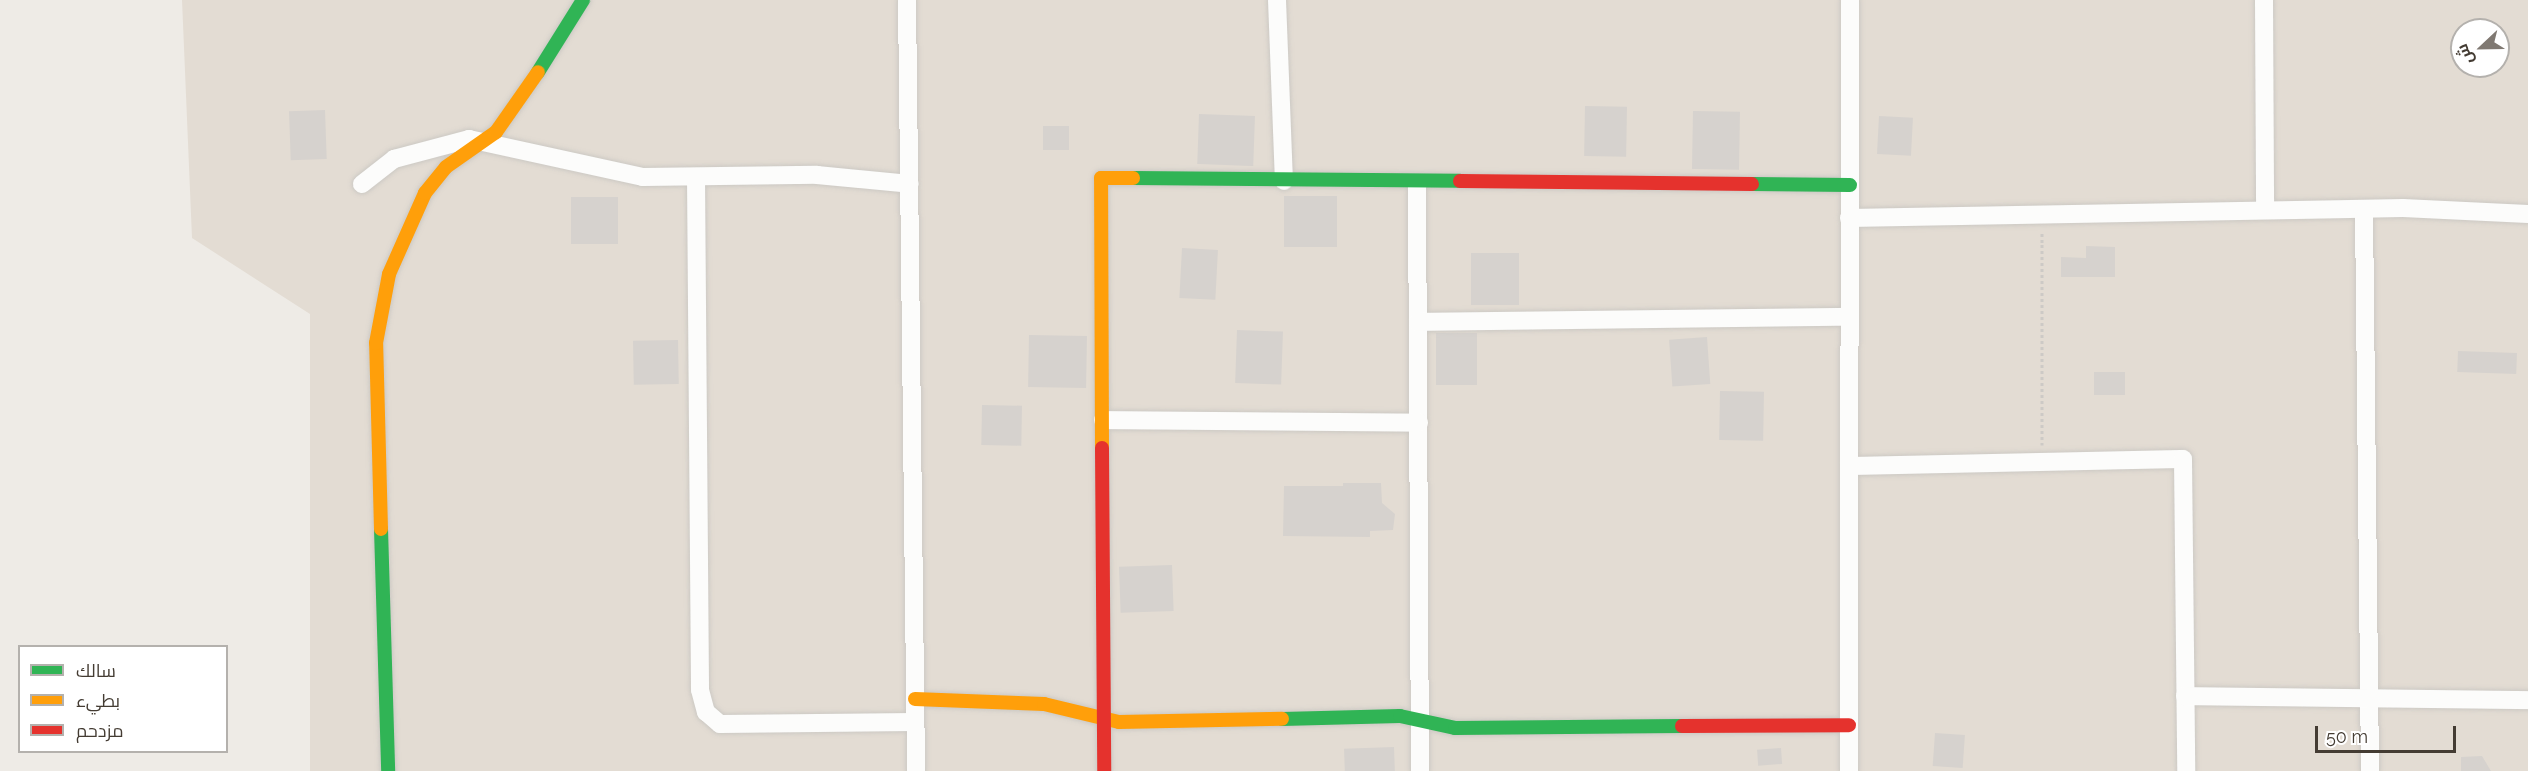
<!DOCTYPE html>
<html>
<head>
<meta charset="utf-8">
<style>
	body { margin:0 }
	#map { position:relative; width:2528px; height:771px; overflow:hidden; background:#eeebe6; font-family:Raleway,Cairo,sans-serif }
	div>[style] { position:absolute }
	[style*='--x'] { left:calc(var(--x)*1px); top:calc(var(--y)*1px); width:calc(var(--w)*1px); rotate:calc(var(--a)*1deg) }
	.residential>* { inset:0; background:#e3dcd3 }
	.building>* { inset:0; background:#d6d2ce; transform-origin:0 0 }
	.path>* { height:3px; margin-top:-1.5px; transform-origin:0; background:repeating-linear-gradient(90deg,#cdcac6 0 3px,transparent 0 6px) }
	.roads { filter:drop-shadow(0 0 2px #ccc9c4) drop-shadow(0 0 2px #ccc9c4) }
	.street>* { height:18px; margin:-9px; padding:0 9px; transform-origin:9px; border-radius:9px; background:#fcfcfb }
	.fast>* { height:14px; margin:-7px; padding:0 7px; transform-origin:7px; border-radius:7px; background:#30b455 }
	.slow>* { height:14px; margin:-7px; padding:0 7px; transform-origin:7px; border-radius:7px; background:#ff9f0a }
	.jam>* { height:14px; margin:-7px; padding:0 7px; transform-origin:7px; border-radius:7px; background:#e5322d }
	span { translate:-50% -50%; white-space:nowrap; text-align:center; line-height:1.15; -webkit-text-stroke:4.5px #fff; paint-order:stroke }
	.legend { position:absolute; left:18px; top:645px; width:210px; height:108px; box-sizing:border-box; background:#fff; border:2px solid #b4b1ad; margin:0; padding:8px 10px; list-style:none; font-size:18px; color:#443c33 }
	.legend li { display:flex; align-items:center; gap:12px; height:30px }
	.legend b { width:30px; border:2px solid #b4b1ad }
	.north { position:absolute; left:2450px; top:18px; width:60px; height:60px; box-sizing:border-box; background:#fff; border:2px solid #b4b1ad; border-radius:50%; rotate:248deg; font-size:16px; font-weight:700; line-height:24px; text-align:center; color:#443c33 }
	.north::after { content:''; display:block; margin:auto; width:21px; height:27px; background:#807972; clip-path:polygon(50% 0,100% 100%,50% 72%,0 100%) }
	.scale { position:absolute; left:2315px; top:726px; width:141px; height:27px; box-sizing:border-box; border:3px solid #443c33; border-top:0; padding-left:8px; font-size:18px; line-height:21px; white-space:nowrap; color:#443c33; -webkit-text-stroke:4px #fff; paint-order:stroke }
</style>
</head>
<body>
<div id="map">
	<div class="residential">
		<div style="clip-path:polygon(evenodd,182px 0,2528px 0,2528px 771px,310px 771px,310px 314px,192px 238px,182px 0,2462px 30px,2498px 30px,2498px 66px,2462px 66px,2462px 30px)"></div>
	</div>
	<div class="building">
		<div style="left:1585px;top:106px;width:42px;height:50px;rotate:1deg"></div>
		<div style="left:325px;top:110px;width:49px;height:36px;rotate:88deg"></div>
		<div style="left:1693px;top:111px;width:47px;height:58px;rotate:1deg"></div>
		<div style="left:1199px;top:114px;width:56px;height:50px;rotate:2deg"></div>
		<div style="left:1879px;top:116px;width:34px;height:38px;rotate:3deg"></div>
		<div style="left:1043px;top:126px;width:26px;height:24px"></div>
		<div style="left:1284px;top:196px;width:53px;height:51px"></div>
		<div style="left:571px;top:197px;width:47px;height:47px"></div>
		<div style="clip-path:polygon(2086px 246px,2115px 247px,2115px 277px,2061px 277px,2061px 257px,2086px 258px)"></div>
		<div style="left:1182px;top:248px;width:36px;height:50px;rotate:3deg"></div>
		<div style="left:1471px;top:253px;width:48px;height:52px"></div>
		<div style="left:1237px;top:330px;width:46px;height:53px;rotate:2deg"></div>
		<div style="left:1436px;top:333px;width:41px;height:52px"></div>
		<div style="left:1029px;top:335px;width:58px;height:52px;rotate:1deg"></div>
		<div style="left:1707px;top:337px;width:47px;height:38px;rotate:86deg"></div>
		<div style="left:678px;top:340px;width:44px;height:45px;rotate:89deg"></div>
		<div style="left:2458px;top:351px;width:59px;height:21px;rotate:2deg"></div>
		<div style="left:2094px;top:372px;width:31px;height:23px"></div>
		<div style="left:1720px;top:391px;width:44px;height:49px;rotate:1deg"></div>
		<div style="left:982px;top:405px;width:40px;height:40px;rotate:1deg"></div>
		<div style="clip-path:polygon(1343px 483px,1381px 483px,1382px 503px,1395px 514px,1393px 530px,1370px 531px,1370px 537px,1283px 536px,1284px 486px,1343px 486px)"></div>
		<div style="left:1172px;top:565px;width:46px;height:53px;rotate:88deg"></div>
		<div style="left:1935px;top:733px;width:30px;height:33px;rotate:4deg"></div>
		<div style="left:1394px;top:747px;width:24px;height:50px;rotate:88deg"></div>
		<div style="left:1781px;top:748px;width:16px;height:24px;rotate:86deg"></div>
		<div style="clip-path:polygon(2482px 756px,2491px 771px,2461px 771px,2461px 757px)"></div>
	</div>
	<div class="path">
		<div style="--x:2042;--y:233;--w:212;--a:90"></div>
	</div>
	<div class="roads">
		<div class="street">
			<div style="--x:907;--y:0;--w:771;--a:89.33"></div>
			<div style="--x:1277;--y:0;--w:181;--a:87.8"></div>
			<div style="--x:2264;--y:0;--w:210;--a:89.7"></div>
			<div style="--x:696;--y:177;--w:513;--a:89.55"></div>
			<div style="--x:700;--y:690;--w:23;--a:75"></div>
			<div style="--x:706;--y:712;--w:18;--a:41"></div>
			<div style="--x:720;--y:724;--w:195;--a:-0.6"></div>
			<div style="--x:1417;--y:183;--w:588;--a:89.71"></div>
			<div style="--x:362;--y:184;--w:41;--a:-38"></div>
			<div style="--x:394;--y:159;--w:78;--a:-14.9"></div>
			<div style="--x:469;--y:139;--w:178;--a:12.3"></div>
			<div style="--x:643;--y:177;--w:174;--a:-0.7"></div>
			<div style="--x:817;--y:175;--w:93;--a:5.5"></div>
			<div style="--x:2364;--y:209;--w:562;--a:89.39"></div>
			<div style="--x:1849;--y:218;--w:554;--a:-1.03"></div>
			<div style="--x:2403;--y:208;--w:125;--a:2.7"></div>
			<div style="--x:1418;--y:322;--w:431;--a:-0.7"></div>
			<div style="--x:1103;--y:420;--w:316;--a:0.5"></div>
			<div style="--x:1849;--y:466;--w:334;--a:-1.2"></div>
			<div style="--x:2183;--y:459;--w:312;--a:89.4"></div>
			<div style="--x:2185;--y:696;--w:343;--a:0.7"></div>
			<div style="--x:1849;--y:771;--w:771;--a:-89.93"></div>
		</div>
		<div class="fast">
			<div style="--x:538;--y:72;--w:85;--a:-58"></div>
			<div style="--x:1133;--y:178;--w:327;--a:0.5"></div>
			<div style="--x:1752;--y:184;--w:98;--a:0.6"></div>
			<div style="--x:381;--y:529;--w:242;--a:88.3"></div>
			<div style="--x:1282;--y:719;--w:118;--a:-1.5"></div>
			<div style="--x:1400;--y:716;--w:56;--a:12.3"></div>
			<div style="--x:1455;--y:728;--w:227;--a:-0.5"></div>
		</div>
		<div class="slow">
			<div style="--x:1102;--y:448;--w:270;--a:-90.2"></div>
			<div style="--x:1101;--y:178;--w:32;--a:0"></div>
			<div style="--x:381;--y:529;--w:186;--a:-91.5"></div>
			<div style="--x:376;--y:343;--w:70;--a:-79.3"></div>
			<div style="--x:389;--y:274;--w:89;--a:-66"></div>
			<div style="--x:425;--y:193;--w:33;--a:-51"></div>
			<div style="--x:446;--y:167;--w:61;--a:-35"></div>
			<div style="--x:496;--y:132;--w:73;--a:-55"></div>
			<div style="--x:915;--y:699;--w:129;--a:2.2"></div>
			<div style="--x:1044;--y:704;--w:77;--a:13.5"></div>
			<div style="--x:1119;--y:722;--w:163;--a:-1.1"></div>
		</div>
		<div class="jam">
			<div style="--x:1460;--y:181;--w:292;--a:0.6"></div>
			<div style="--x:1102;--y:448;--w:323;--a:89.6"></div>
			<div style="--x:1682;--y:726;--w:167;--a:-0.3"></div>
		</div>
	</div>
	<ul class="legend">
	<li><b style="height:8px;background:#30b455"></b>سالك</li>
	<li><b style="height:8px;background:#ff9f0a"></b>بطيء</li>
	<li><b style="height:8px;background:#e5322d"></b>مزدحم</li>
	</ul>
	<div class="north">ش</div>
	<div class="scale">50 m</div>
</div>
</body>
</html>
